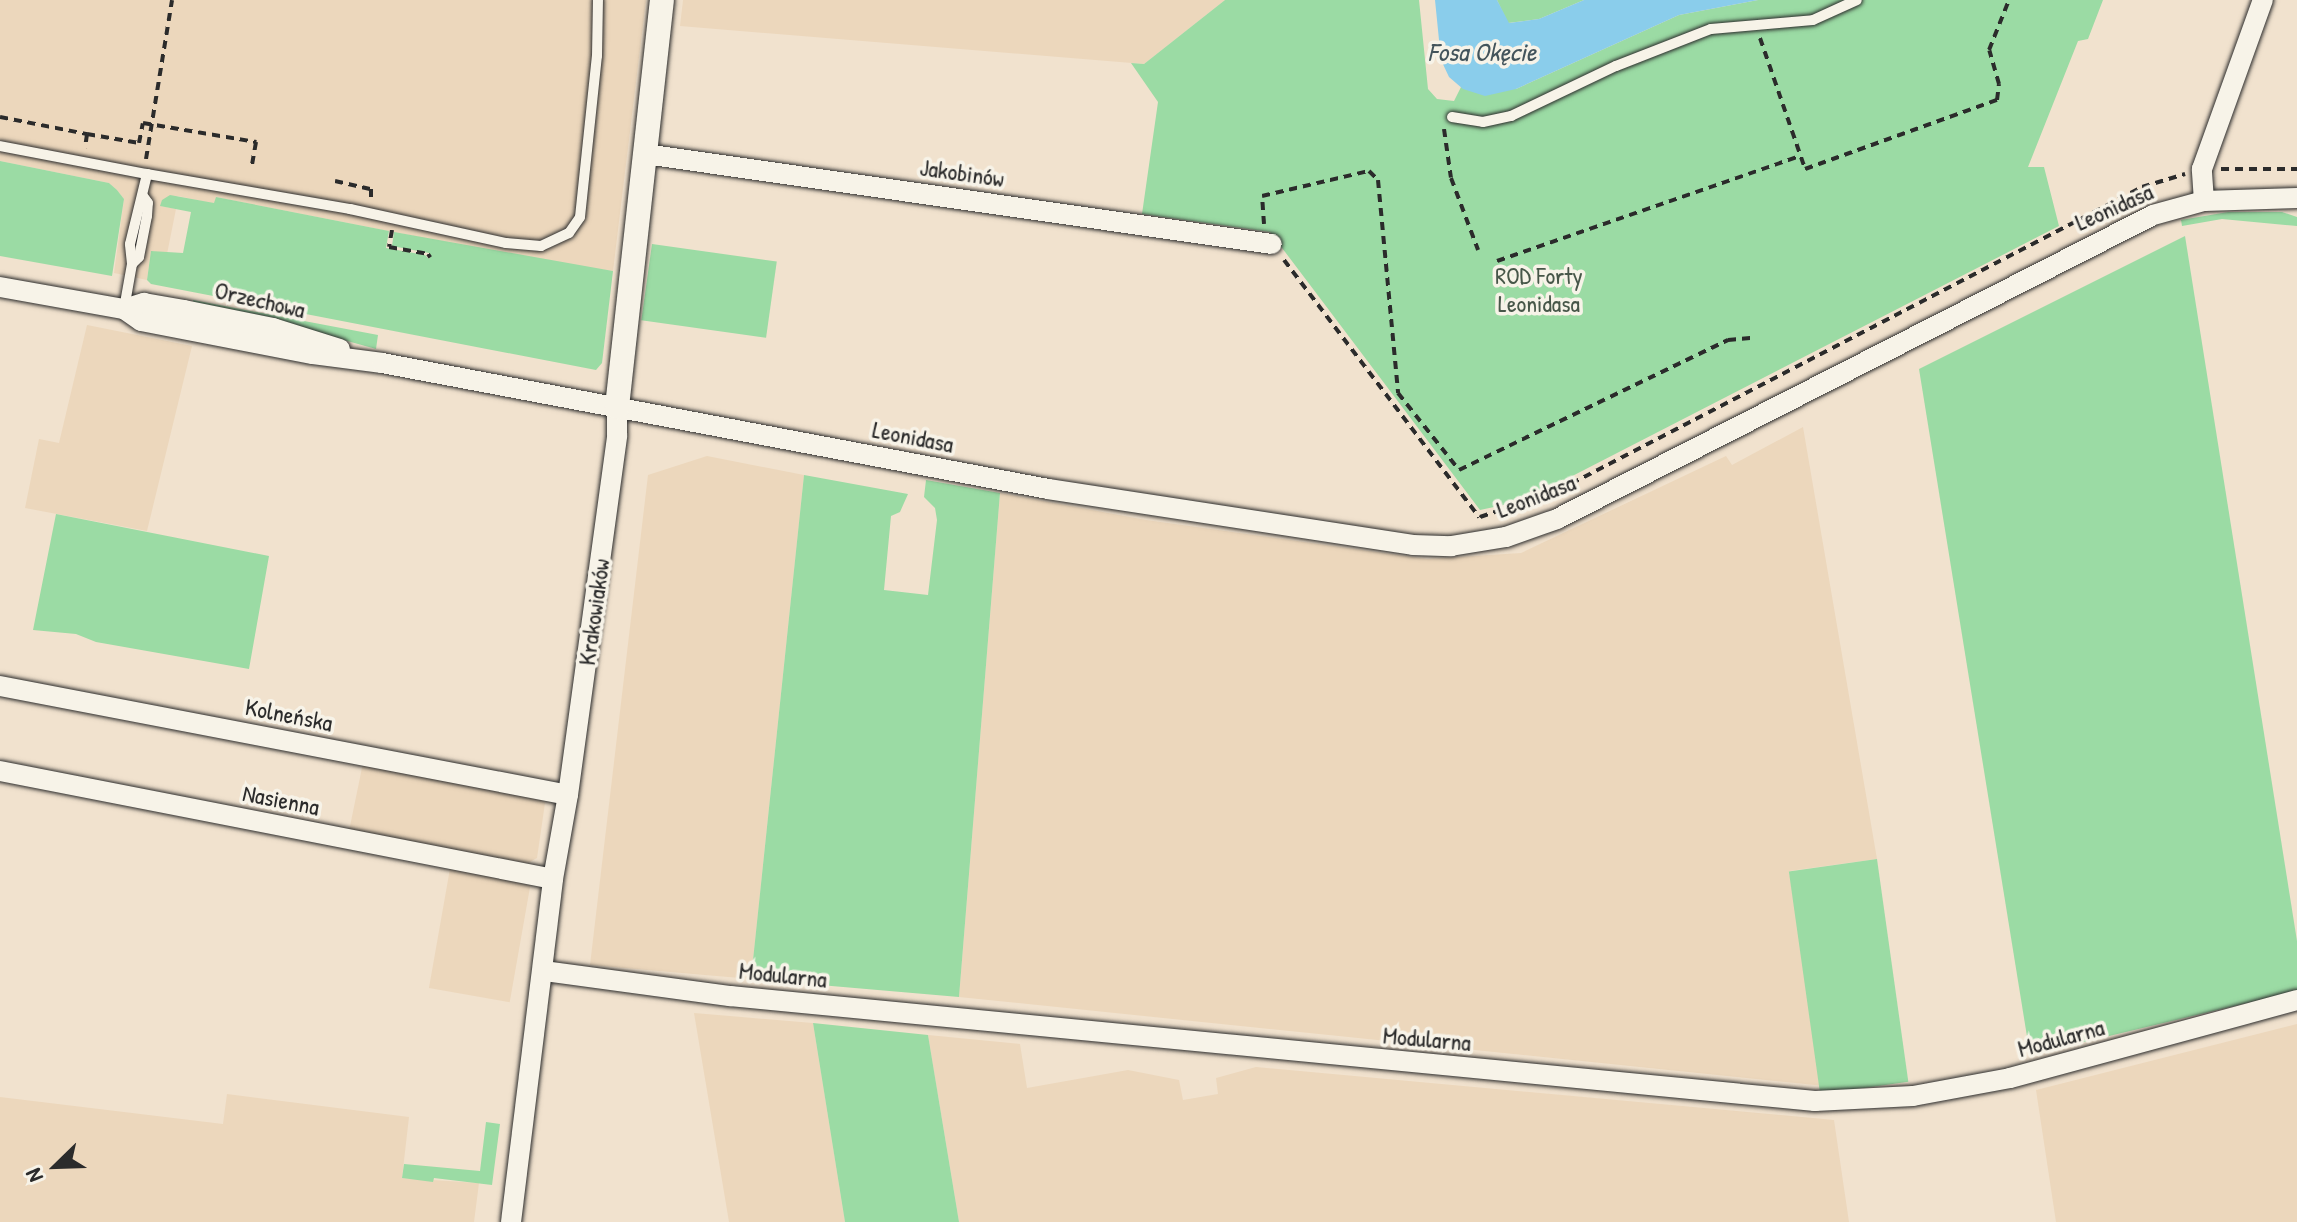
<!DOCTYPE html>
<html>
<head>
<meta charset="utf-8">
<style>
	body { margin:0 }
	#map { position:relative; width:2297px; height:1222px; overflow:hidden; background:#f1e2ce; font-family:"Patrick Hand",sans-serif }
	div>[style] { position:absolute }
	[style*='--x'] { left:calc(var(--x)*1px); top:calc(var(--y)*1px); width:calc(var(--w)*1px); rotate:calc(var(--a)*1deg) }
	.built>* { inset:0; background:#ecd7bc; transform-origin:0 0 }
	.green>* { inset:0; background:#9bdba4; transform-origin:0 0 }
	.water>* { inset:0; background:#8acdeb }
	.path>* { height:4px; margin-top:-2px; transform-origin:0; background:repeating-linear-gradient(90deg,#2b2b2b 0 8px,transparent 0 14px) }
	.roads { filter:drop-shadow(0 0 2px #2b2b2b) drop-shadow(0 0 2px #2b2b2b) }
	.service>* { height:10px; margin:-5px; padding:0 5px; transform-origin:5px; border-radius:5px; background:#f7f3e8 }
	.minor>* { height:20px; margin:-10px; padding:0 10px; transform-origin:10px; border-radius:10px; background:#f7f3e8 }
	.tertiary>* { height:24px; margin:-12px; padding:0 12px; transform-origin:12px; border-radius:12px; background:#f7f3e8 }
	span { translate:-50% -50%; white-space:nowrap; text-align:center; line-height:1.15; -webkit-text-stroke:7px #f7f3e8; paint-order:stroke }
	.street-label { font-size:24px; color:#2b2b2b }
	.park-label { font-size:24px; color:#475749 }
	.water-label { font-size:26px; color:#43545b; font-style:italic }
	.north { position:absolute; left:16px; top:1126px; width:80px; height:80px; -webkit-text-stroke:6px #f7f3e8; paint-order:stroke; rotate:247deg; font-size:22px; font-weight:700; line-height:32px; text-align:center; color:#2b2b2b }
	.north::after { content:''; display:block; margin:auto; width:28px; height:36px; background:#2b2b2b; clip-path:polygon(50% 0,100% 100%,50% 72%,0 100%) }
</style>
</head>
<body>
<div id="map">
	<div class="built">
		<div style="clip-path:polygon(0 0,646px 0,613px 271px,540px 261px,216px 197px,215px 204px,178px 196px,161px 206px,176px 209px,167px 254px,151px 251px,147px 280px,114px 273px,124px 199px,117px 190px,109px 183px,0 161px)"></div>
		<div style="clip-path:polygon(683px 0,1225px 0,1144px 64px,680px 26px)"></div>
		<div style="clip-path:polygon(87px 325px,192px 346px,147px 531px,25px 508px,39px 439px,59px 443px)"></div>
		<div style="clip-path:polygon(1803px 427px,1877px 859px,1789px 871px,1825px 1086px,959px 997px,1000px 493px,1146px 520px,1427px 559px,1521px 553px,1726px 456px,1732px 465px)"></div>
		<div style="clip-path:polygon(707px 456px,804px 475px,751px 979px,590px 965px,648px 475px)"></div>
		<div style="clip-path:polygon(363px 763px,537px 796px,545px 803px,537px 858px,528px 863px,509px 860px,349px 831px)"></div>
		<div style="left:451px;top:863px;width:82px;height:127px;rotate:10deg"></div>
		<div style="clip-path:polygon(694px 1013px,813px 1023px,845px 1222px,729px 1222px)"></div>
		<div style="clip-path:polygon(2297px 1024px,2297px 1222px,2056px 1222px,2036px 1090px)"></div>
		<div style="clip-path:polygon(928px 1035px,1020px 1044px,1027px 1088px,1128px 1070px,1179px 1080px,1183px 1100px,1218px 1094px,1216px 1078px,1256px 1067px,1834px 1120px,1849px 1222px,959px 1222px)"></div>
		<div style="clip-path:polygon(227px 1094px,409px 1117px,402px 1178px,479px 1183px,474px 1222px,0 1222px,0 1097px,223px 1124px)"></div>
	</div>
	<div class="green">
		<div style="clip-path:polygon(1225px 0,1419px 0,1428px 89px,1437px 99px,1454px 101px,1461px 87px,1516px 89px,1679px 15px,1758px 0,2103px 0,2088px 39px,2078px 41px,2028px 167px,2044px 167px,2059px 226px,1549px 488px,1522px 501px,1480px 510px,1270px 232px,1142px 214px,1158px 102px,1131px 63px,1144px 64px)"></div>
		<div style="clip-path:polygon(1497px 0,1584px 0,1539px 19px,1508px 23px)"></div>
		<div style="clip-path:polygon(0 161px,109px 183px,117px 190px,124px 199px,112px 276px,0 256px)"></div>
		<div style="clip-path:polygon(170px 195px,214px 203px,216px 197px,389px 231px,386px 248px,425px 255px,429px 259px,429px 253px,392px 246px,394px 232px,613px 271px,602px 363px,596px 370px,151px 284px,147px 280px,151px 251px,183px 253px,191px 212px,160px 206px,162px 200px)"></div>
		<div style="clip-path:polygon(2228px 212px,2282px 212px,2297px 217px,2297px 226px,2222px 219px,2182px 226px,2181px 220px)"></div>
		<div style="clip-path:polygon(2185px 236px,2297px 941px,2297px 991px,2030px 1055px,1919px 369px)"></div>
		<div style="left:652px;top:244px;width:126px;height:77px;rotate:8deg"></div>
		<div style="clip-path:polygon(193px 300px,378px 335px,376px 349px,290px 325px,193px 304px)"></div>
		<div style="clip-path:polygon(804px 475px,908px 494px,900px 512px,891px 516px,884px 590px,928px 595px,937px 520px,935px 508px,924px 497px,926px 480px,1000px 493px,959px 997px,751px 979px)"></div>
		<div style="clip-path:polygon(56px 514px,269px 556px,249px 669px,96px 642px,76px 634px,33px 630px)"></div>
		<div style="left:1877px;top:859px;width:225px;height:89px;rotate:82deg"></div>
		<div style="clip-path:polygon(813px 1023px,928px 1035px,959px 1222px,845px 1222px)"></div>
		<div style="clip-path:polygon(486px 1122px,500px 1124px,492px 1185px,434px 1178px,433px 1182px,402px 1178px,404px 1164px,480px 1171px)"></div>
	</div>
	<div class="water">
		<div style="clip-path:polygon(1435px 0,1497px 0,1509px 23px,1539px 19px,1584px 0,1758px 0,1679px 15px,1516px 89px,1485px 96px,1463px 89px,1449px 77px,1441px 60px)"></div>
	</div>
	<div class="path">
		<div style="--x:1760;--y:38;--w:139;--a:71"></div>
		<div style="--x:1805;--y:169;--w:204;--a:-19.8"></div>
		<div style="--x:1997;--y:100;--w:16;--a:-83"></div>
		<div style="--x:1999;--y:84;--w:35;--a:-106"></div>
		<div style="--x:1989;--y:50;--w:54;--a:-68.2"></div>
		<div style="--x:0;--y:117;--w:89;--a:11.1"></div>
		<div style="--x:87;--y:134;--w:14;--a:98"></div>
		<div style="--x:1444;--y:129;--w:49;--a:81.9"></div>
		<div style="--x:1451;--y:178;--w:77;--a:69.4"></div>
		<div style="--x:87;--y:134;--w:53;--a:9.8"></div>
		<div style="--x:139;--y:143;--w:20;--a:-79"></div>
		<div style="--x:143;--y:123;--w:115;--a:9.5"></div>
		<div style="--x:256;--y:142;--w:23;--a:100"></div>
		<div style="--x:146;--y:159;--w:161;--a:-80.7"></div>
		<div style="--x:2221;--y:169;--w:76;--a:0"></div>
		<div style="--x:335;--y:181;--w:37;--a:13"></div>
		<div style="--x:371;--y:189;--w:12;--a:90"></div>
		<div style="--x:1264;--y:224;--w:28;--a:-94"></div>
		<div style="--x:1262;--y:196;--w:110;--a:-13.2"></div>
		<div style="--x:1369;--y:171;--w:13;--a:45"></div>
		<div style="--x:1378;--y:180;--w:214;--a:84.6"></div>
		<div style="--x:1398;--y:393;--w:98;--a:51.6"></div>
		<div style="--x:1459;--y:470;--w:299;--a:-25.8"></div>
		<div style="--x:1728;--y:340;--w:25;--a:-5"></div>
		<div style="--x:392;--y:230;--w:17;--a:100"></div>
		<div style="--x:389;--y:247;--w:40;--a:10"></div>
		<div style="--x:428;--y:254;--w:4;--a:56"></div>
		<div style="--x:1284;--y:260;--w:323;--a:52.8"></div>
		<div style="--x:1497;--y:261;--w:321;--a:-19.1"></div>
		<div style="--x:1480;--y:517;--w:83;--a:-18.9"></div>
		<div style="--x:1559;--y:490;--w:657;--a:-27.46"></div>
		<div style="--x:2142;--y:187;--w:45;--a:-16.8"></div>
	</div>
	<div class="roads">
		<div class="service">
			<div style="--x:1452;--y:117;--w:31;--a:9"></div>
			<div style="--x:1483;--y:122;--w:29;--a:-12"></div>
			<div style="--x:1511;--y:116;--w:116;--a:-25.5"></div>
			<div style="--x:1616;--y:66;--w:102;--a:-21.3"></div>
			<div style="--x:1711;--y:29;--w:102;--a:-5"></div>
			<div style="--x:1813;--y:20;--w:48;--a:-24.4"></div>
			<div style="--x:0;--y:146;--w:150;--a:10.8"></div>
			<div style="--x:132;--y:264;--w:10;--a:-45"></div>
			<div style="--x:139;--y:257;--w:42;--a:-79"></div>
			<div style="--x:147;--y:216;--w:13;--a:-86"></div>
			<div style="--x:148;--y:203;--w:9;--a:-126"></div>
			<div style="--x:124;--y:309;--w:46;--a:-79.9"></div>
			<div style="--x:132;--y:264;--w:20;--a:-96"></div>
			<div style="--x:130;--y:244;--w:72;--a:-76.3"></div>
			<div style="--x:147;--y:174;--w:206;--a:9.8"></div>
			<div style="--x:350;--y:209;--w:160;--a:12.3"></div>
			<div style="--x:506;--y:243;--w:35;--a:5"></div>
			<div style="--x:541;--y:246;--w:31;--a:-25"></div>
			<div style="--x:569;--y:233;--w:19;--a:-55"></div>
			<div style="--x:580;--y:217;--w:162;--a:-84"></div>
			<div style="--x:597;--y:56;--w:56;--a:-89"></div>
		</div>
		<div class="minor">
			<div style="--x:645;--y:154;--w:633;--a:8.17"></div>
			<div style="--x:2204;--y:201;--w:32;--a:-94"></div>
			<div style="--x:2202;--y:169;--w:180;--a:-70.2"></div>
			<div style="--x:0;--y:287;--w:126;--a:10.1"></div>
			<div style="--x:124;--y:309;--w:21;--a:35"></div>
			<div style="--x:141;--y:321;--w:175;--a:10.9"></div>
			<div style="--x:313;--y:354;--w:70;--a:7.4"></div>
			<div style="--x:382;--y:363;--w:678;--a:10.71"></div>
			<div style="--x:1048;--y:489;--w:369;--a:8.7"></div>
			<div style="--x:1413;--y:545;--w:38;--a:2"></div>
			<div style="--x:1451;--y:546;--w:56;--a:-9.3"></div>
			<div style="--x:1506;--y:537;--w:54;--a:-19.4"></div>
			<div style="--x:1557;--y:519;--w:669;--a:-27.02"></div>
			<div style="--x:2153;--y:215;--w:53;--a:-15.4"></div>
			<div style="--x:2204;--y:201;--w:93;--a:-1.8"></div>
			<div style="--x:124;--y:309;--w:21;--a:-17"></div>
			<div style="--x:144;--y:303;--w:41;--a:9.9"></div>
			<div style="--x:184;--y:310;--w:91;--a:11.4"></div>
			<div style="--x:273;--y:328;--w:70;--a:17.4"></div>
			<div style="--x:0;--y:686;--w:578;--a:10.86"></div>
			<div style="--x:0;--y:771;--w:563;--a:11.05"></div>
			<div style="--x:544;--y:971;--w:188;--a:7.7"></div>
			<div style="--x:730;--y:996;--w:1090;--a:5.53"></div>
			<div style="--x:1815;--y:1101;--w:98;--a:-2.9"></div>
			<div style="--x:1913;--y:1096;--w:99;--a:-10.5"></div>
			<div style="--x:2010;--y:1078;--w:297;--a:-15.2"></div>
			<div style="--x:511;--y:1222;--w:346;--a:-83"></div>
			<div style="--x:553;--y:879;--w:85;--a:-79.9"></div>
			<div style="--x:568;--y:795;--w:363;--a:-82.2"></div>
			<div style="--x:617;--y:435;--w:28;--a:-90"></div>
		</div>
		<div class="tertiary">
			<div style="--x:617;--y:407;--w:409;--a:-83.7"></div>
		</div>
	</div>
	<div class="street-label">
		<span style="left:962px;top:173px;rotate:8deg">Jakobinów</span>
		<span style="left:2114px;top:207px;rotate:-24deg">Leonidasa</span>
		<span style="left:260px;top:300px;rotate:13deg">Orzechowa</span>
		<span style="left:913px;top:437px;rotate:11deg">Leonidasa</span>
		<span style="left:1536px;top:496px;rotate:-21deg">Leonidasa</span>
		<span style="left:594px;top:612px;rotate:-82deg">Krakowiaków</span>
		<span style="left:289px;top:715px;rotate:11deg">Kolneńska</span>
		<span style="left:281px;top:800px;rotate:11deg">Nasienna</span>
		<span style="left:783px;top:975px;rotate:6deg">Modularna</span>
		<span style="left:2061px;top:1038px;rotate:-15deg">Modularna</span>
		<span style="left:1427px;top:1039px;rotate:5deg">Modularna</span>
	</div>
	<div class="park-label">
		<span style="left:1539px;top:290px">ROD Forty<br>Leonidasa</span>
	</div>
	<div class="water-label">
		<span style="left:1482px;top:52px">Fosa Okęcie</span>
	</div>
	<div class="north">N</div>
</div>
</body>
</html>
